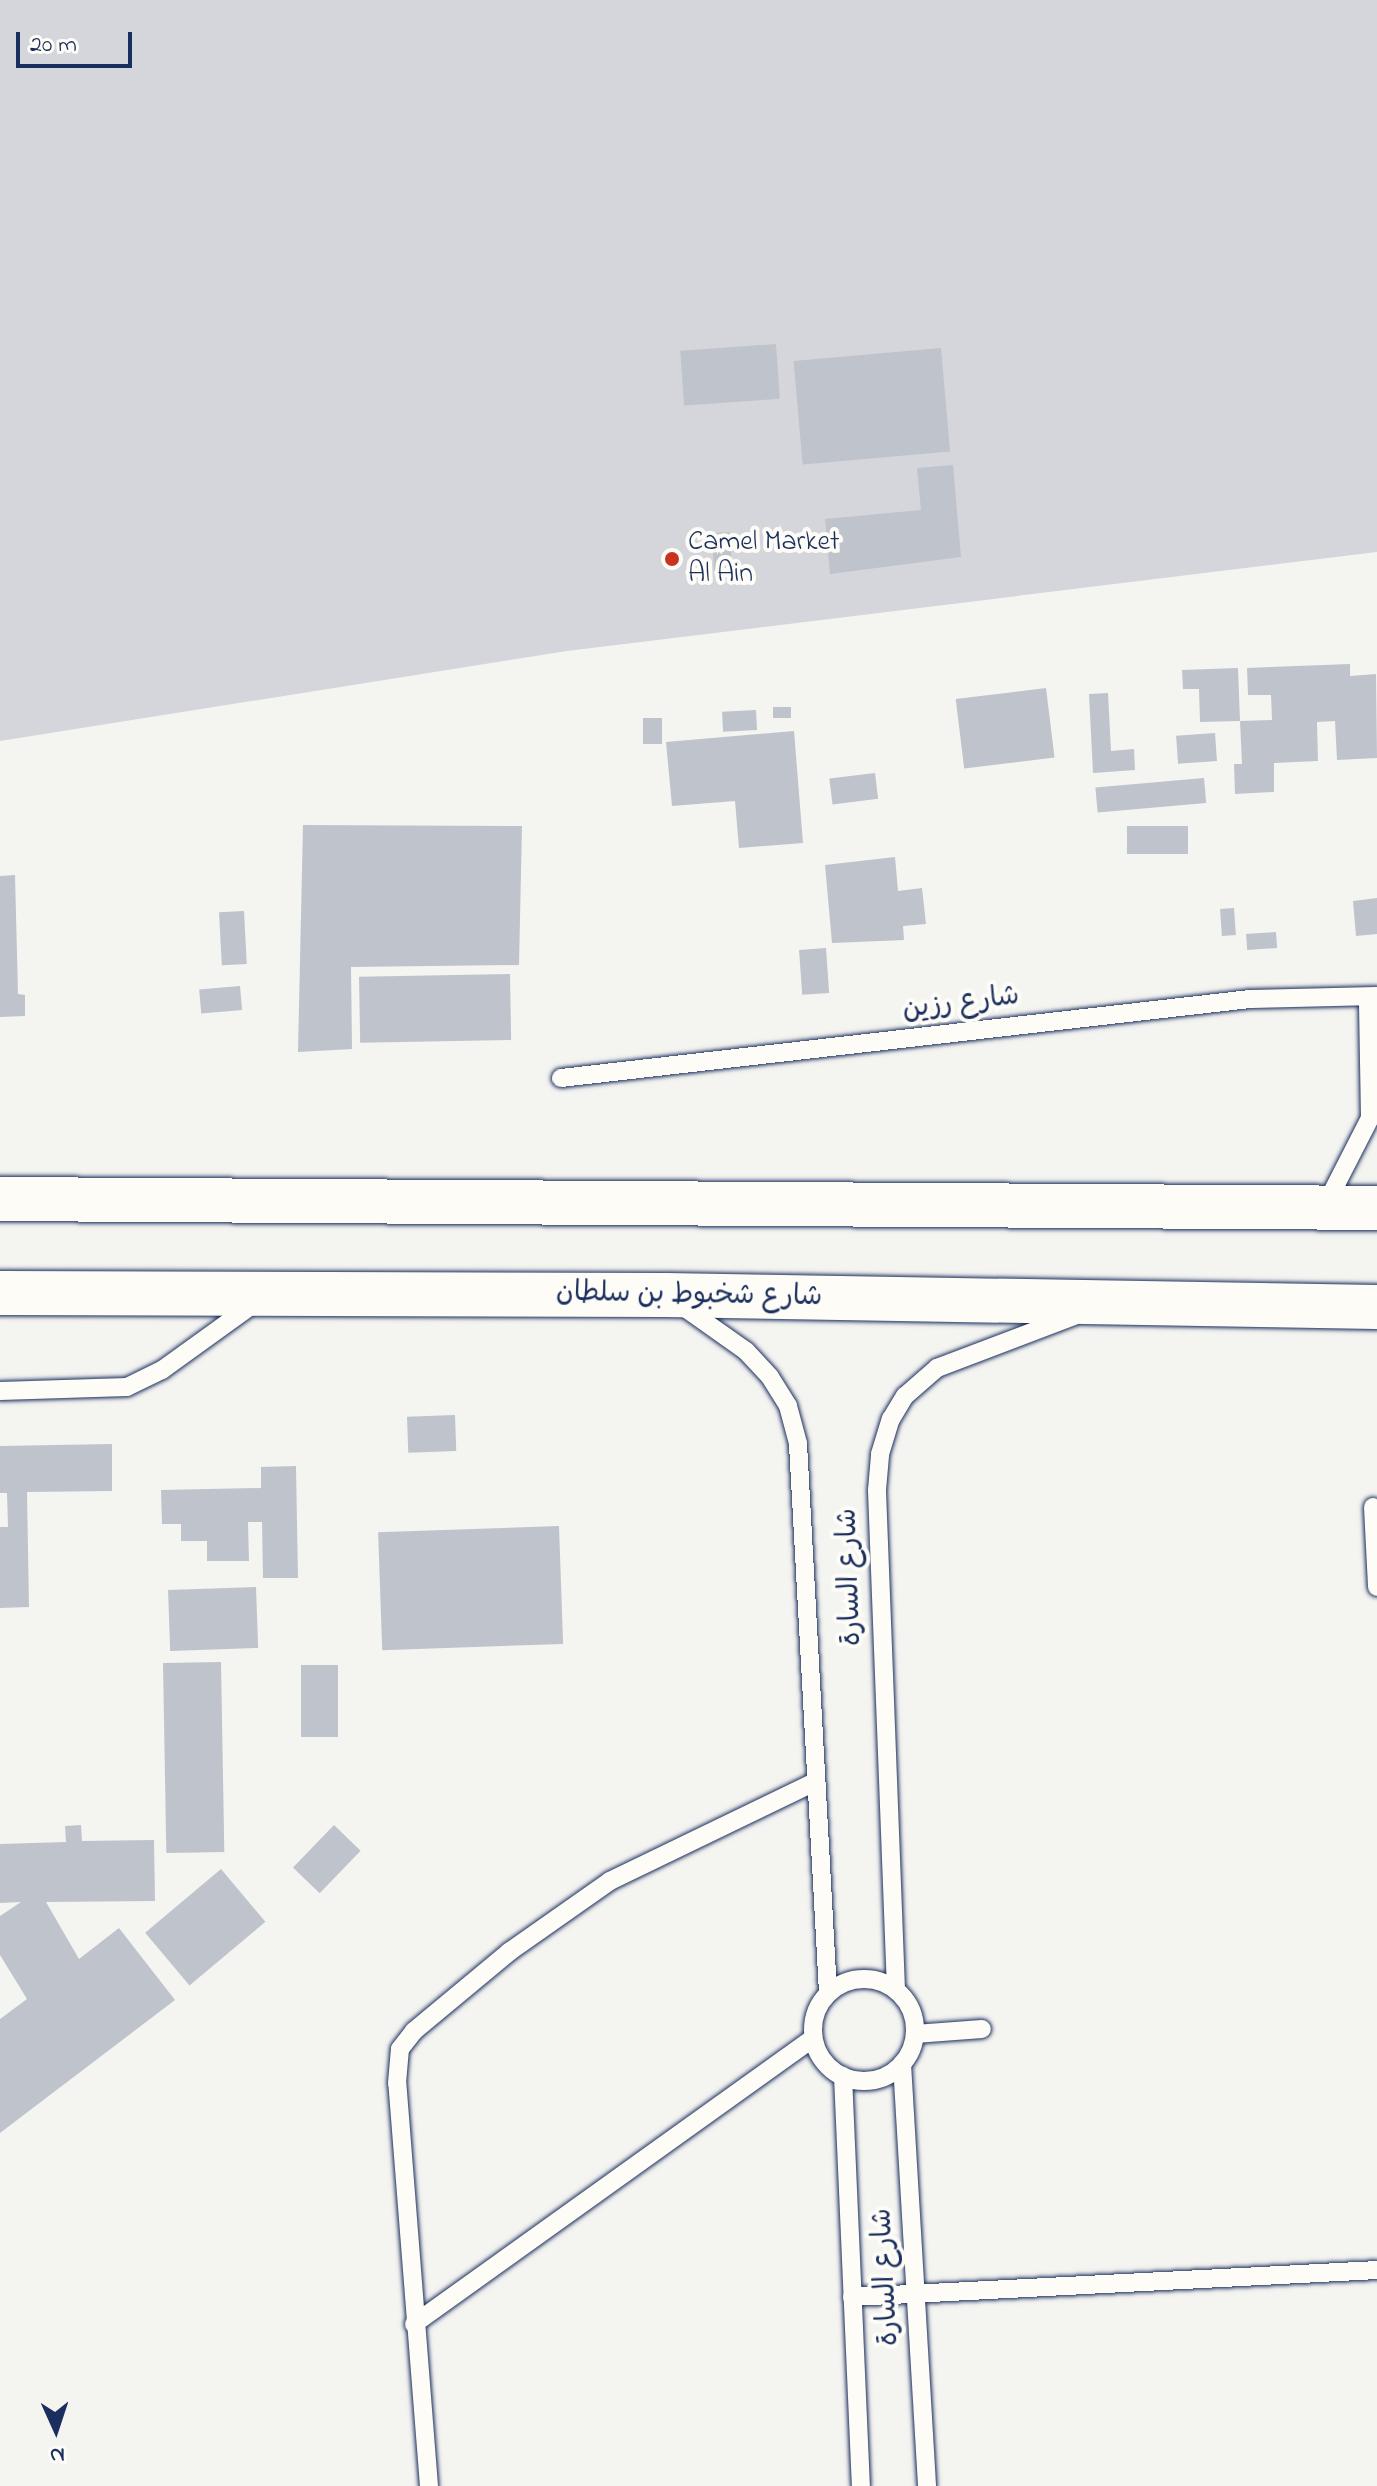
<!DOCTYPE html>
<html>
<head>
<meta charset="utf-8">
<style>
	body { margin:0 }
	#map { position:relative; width:1377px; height:2486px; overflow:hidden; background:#f4f4f1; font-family:"Indie Flower","Playpen Sans Arabic",sans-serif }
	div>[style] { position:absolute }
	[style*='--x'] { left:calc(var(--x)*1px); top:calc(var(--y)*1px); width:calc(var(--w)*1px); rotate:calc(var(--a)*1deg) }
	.green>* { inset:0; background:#d4d6db }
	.building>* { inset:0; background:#bfc3cc; transform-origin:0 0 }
	.roads { filter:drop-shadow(0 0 2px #1b2f5e) drop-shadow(0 0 2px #1b2f5e) }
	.lane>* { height:18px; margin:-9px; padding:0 9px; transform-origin:9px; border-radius:9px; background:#fdfcf7 }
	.lane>.ring { margin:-9px; padding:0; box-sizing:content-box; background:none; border:18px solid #fdfcf7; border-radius:50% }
	.primary>* { height:44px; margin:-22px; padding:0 22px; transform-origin:22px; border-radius:22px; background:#fdfcf7 }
	.dots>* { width:22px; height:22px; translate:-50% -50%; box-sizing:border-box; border:4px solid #fdfcf7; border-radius:50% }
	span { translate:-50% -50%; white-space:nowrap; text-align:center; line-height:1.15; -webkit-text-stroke:8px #fdfcf7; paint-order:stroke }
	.poi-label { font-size:28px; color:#1b2f5e }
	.left { translate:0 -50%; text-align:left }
	.street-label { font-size:28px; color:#1b2f5e }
	.north { position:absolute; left:16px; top:2390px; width:80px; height:80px; -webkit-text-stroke:6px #fdfcf7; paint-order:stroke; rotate:177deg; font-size:22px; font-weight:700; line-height:32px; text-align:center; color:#1b2f5e }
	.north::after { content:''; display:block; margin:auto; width:28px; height:36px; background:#1b2f5e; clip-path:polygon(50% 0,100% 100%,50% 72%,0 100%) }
	.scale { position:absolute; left:16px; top:32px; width:116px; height:36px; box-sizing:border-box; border:4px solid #1b2f5e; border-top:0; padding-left:10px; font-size:24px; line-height:28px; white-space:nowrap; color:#1b2f5e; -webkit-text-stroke:6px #fdfcf7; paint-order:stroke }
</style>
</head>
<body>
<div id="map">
	<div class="green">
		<div style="clip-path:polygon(0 0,1377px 0,1377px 552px,567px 651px,0 741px)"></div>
	</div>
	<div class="building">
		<div style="left:776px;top:344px;width:55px;height:96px;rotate:86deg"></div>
		<div style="left:941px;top:348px;width:104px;height:148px;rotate:85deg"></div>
		<div style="clip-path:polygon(953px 465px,961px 557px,830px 574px,825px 519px,921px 510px,917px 468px)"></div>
		<div style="left:730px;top:532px;width:38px;height:18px;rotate:87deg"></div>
		<div style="clip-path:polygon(1350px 664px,1350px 676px,1376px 674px,1377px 758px,1337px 760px,1335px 721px,1317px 722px,1318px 761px,1274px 763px,1274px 792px,1235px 794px,1234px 764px,1242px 764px,1240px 721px,1272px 720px,1271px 695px,1248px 695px,1247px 668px)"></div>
		<div style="clip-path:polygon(1238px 668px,1240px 721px,1200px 722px,1199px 689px,1183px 689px,1182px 670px)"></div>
		<div style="left:1046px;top:688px;width:70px;height:91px;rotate:83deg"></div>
		<div style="clip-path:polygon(1108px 693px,1111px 751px,1134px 749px,1135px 770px,1093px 773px,1089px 694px)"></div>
		<div style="left:791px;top:707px;width:11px;height:18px;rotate:90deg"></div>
		<div style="left:756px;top:710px;width:20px;height:34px;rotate:87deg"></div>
		<div style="left:662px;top:718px;width:26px;height:19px;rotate:90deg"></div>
		<div style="clip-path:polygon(794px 731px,803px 843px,739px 848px,735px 801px,672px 806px,666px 742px)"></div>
		<div style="left:1215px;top:733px;width:28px;height:39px;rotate:86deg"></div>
		<div style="left:875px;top:773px;width:26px;height:46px;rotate:83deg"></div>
		<div style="left:1204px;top:778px;width:25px;height:109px;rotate:85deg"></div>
		<div style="clip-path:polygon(303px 825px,522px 826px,519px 965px,351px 967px,352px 1049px,298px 1052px)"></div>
		<div style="left:1188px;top:826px;width:28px;height:61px;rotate:90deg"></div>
		<div style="clip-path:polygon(895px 857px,898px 891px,922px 888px,926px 924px,903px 926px,904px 940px,832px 943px,825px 865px)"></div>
		<div style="clip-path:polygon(15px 875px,18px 994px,25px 995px,25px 1016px,0 1017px,0 876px)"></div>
		<div style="clip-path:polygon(1377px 898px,1377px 934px,1356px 936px,1353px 901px)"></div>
		<div style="left:1234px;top:908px;width:27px;height:14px;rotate:86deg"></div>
		<div style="left:244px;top:911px;width:53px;height:25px;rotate:87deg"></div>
		<div style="left:1276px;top:932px;width:16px;height:30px;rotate:86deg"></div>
		<div style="left:826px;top:948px;width:45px;height:27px;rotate:86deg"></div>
		<div style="left:510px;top:974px;width:66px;height:151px;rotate:89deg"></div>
		<div style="left:240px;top:986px;width:24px;height:41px;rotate:85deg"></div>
		<div style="left:455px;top:1415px;width:36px;height:48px;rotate:88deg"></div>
		<div style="clip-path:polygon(112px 1444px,112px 1491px,27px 1492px,29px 1607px,0 1608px,0 1527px,8px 1527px,7px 1493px,0 1493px,0 1446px)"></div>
		<div style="clip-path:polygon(296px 1466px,298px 1578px,263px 1578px,262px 1522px,248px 1522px,249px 1561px,207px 1561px,207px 1541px,181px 1541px,181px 1524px,162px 1524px,161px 1490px,261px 1488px,261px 1467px)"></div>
		<div style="left:559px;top:1526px;width:118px;height:181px;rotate:88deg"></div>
		<div style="left:256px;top:1587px;width:61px;height:88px;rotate:88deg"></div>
		<div style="left:221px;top:1662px;width:190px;height:58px;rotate:89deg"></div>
		<div style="left:301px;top:1665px;width:37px;height:72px"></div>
		<div style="clip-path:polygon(81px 1825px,82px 1841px,154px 1840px,155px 1901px,46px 1902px,79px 1959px,119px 1928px,175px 2000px,0 2133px,0 2019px,27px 1999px,0 1955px,0 1916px,21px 1902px,0 1903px,0 1844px,66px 1842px,65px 1826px)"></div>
		<div style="left:334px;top:1825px;width:37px;height:59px;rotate:44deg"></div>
		<div style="left:221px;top:1869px;width:69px;height:99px;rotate:50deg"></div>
	</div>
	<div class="roads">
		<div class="lane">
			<div style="--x:561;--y:1078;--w:694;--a:-6.54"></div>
			<div style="--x:1250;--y:999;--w:127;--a:-1.4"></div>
			<div style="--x:1325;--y:1206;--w:99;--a:-62.9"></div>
			<div style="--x:1370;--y:1118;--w:118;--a:-91"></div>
			<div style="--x:678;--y:1303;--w:83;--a:35.2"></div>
			<div style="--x:746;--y:1351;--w:35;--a:47"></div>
			<div style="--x:770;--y:1377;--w:34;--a:58"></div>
			<div style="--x:788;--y:1406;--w:39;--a:75"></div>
			<div style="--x:798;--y:1444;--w:550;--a:86.87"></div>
			<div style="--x:0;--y:1391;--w:127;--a:-1.8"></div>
			<div style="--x:127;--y:1387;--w:39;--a:-26"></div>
			<div style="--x:162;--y:1370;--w:115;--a:-35.8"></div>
			<div style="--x:1373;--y:1507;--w:80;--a:87.1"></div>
			<div class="ring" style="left:813px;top:1979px;width:84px;height:84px"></div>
			<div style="--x:896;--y:1990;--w:500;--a:-92.18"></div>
			<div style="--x:877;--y:1490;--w:36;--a:-85"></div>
			<div style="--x:880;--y:1454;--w:37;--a:-73"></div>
			<div style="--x:891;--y:1419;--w:27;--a:-59"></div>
			<div style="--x:905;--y:1396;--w:43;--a:-41.2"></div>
			<div style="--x:937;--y:1368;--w:147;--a:-20.8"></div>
			<div style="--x:915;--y:2034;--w:67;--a:-4.3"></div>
			<div style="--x:902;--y:2064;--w:423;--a:86.6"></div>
			<div style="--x:843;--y:2076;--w:410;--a:87.5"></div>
			<div style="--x:852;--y:2297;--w:526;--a:-2.94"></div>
			<div style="--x:414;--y:2324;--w:491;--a:-35.6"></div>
			<div style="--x:429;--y:2486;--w:404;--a:-94.5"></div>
			<div style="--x:397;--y:2083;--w:34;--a:-85"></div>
			<div style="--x:400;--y:2049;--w:23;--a:-52"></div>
			<div style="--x:414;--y:2031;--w:124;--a:-39.7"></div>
			<div style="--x:509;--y:1952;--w:123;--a:-35.1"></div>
			<div style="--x:610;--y:1881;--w:228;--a:-25.8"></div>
		</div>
		<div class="primary">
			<div style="--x:0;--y:1199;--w:1377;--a:0.37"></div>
			<div style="--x:0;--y:1293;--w:666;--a:0.17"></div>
			<div style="--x:666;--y:1295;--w:711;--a:0.97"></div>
		</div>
	</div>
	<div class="dots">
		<div style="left:672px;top:559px;background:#c8321e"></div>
	</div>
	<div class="poi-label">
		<span class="left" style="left:688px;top:559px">Camel Market<br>Al Ain</span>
	</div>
	<div class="street-label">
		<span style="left:961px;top:1004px;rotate:-7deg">شارع رزين</span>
		<span style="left:689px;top:1296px;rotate:1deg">شارع شخبوط بن سلطان</span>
		<span style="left:851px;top:1577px;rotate:-92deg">شارع السارة</span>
		<span style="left:887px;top:2277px;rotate:-93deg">شارع السارة</span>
	</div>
	<div class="north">N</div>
	<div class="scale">20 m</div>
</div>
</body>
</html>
